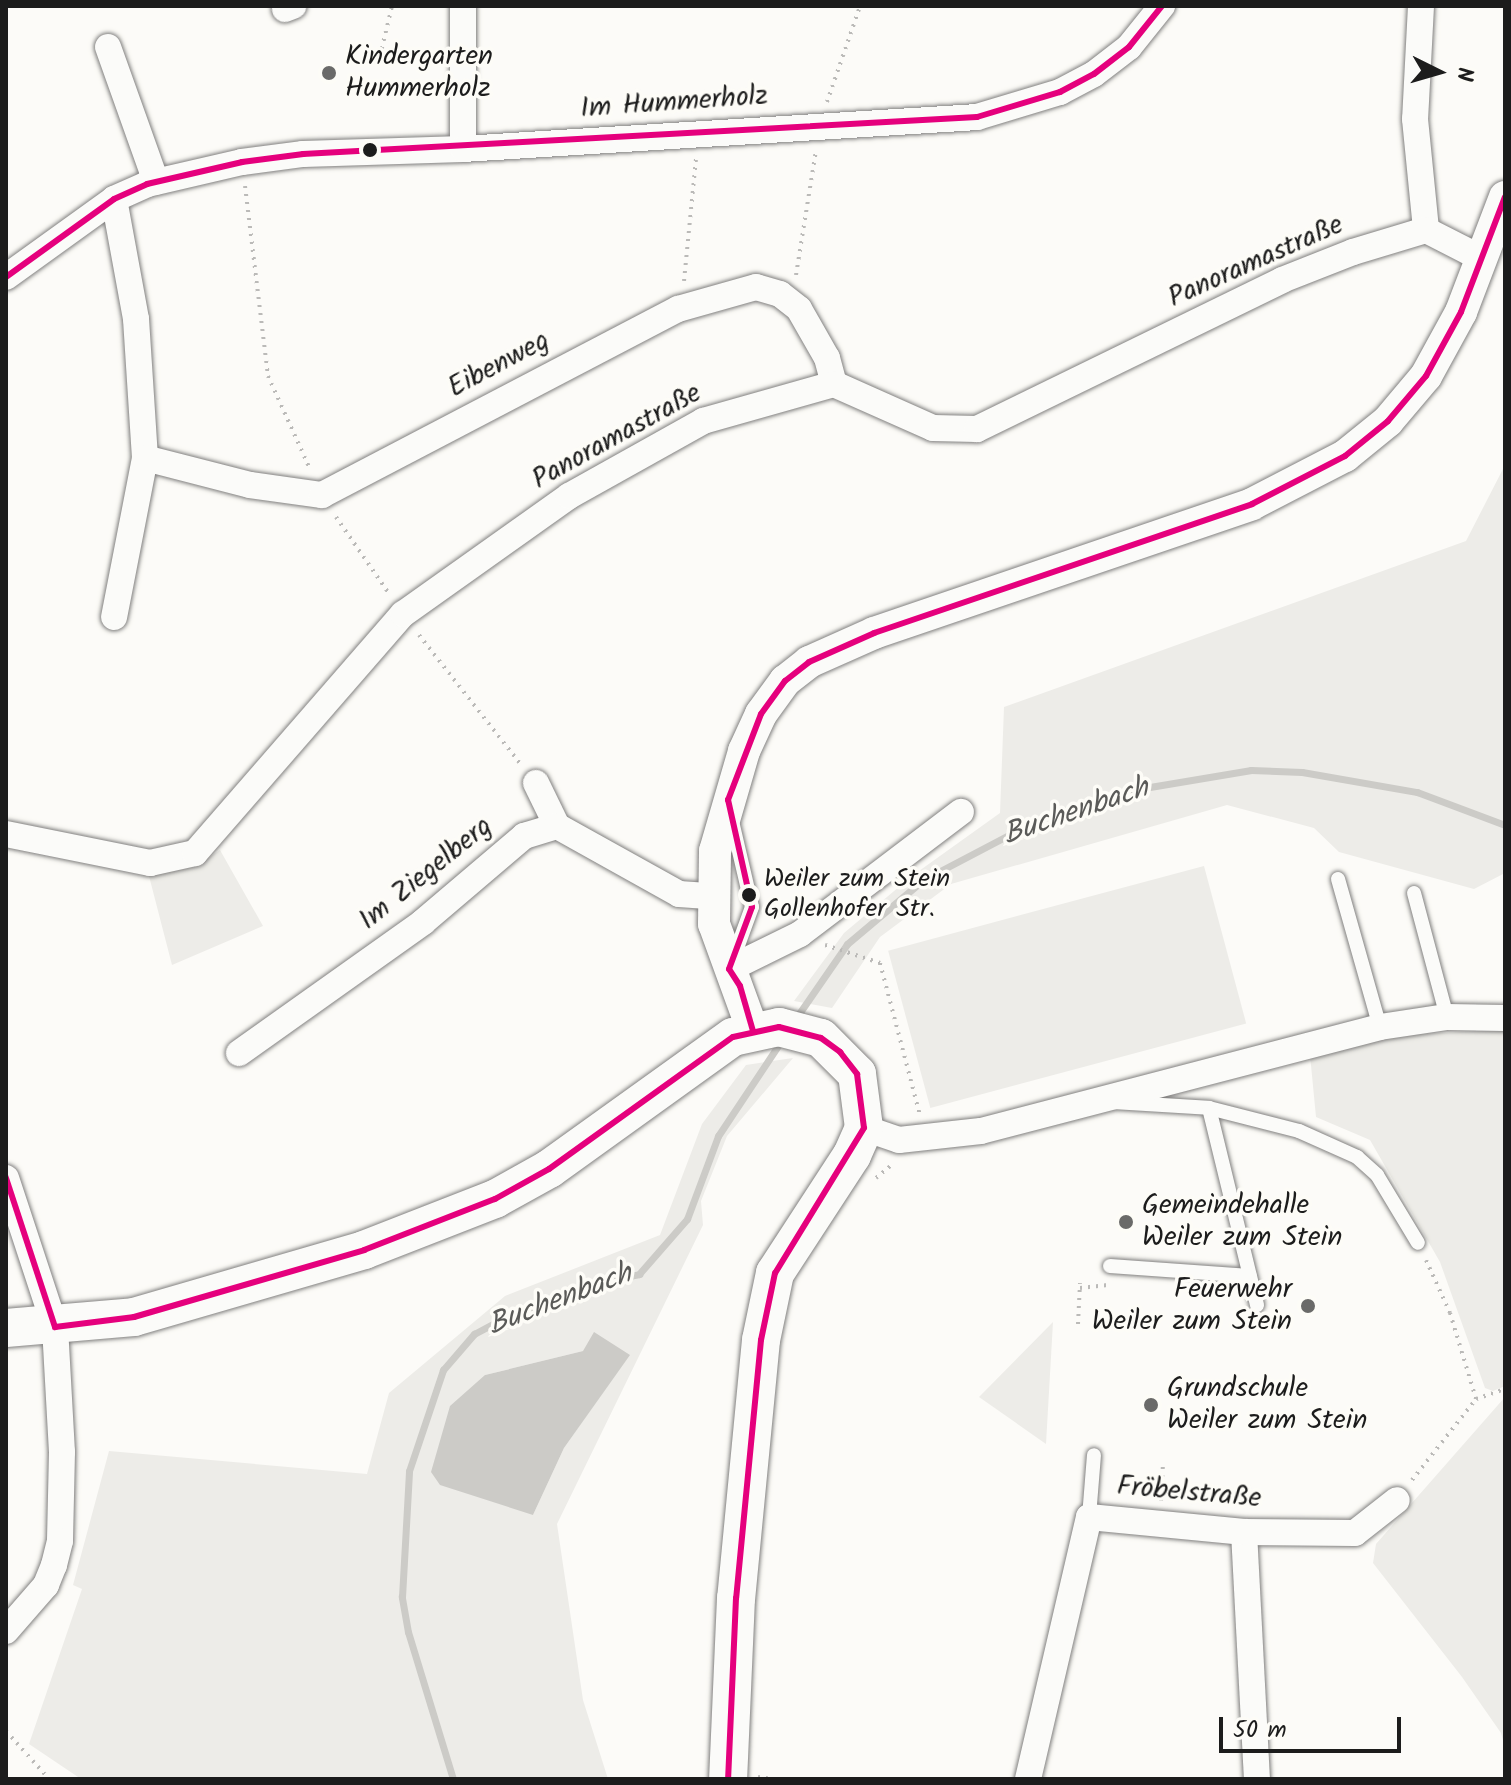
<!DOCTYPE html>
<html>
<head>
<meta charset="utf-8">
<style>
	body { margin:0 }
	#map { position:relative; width:1511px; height:1785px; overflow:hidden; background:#fcfbf8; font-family:Kalam,sans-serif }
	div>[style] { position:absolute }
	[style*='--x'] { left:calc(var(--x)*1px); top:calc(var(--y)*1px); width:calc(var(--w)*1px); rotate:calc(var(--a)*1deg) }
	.green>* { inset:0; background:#edece8; transform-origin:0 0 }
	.water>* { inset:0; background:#cccbc7 }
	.stream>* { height:7px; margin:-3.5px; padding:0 3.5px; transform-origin:3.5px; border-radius:3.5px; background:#cccbc7 }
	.path>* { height:4px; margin-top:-2px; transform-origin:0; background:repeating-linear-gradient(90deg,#bbbab8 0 2px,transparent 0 8px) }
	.roads { filter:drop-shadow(0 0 2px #81807f) drop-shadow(0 0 2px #81807f) }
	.service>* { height:14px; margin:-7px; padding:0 7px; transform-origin:7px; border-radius:7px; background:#fbfbf9 }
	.minor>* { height:26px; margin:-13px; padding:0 13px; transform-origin:13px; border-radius:13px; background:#fbfbf9 }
	.tertiary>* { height:32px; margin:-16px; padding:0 16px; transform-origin:16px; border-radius:16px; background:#fbfbf9 }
	.secondary>* { height:38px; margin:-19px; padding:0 19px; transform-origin:19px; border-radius:19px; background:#fbfbf9 }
	.bus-1>* { height:6px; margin:-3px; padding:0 3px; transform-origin:3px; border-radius:3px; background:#e5007d }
	.dots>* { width:22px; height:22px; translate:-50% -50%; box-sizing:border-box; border:4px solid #fdfcf7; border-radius:50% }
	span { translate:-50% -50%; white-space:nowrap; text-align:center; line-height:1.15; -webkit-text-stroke:7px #fdfcf7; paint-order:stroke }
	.bus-label { font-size:26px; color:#1c1c1c }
	.left { translate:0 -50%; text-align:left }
	.poi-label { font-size:28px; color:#1c1c1c }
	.right { translate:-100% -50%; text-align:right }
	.street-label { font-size:28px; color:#1c1c1c }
	.water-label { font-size:30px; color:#5a5a58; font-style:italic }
	.frame { position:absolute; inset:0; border:8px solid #1c1c1c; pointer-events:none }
	.north { position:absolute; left:1399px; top:32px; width:80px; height:80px; -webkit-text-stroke:6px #fdfcf7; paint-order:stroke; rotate:95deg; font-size:22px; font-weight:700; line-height:32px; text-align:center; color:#1c1c1c }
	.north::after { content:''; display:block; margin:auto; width:28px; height:36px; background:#1c1c1c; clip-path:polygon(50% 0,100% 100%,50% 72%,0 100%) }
	.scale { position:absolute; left:1219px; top:1717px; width:182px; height:36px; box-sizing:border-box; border:4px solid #1c1c1c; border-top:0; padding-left:10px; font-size:24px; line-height:28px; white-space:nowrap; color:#1c1c1c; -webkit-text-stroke:6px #fdfcf7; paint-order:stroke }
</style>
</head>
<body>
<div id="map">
	<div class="green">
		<div style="clip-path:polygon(1505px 465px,1505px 873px,1474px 889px,1339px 852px,1314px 828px,1227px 805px,951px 884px,880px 937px,832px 1008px,794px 1001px,844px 933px,912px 876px,1000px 813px,1004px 707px,1466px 541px)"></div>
		<div style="clip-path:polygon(220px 850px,263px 926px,172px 965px,149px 876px,195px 867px)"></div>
		<div style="left:1204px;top:866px;width:163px;height:327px;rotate:75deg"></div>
		<div style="clip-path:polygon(1505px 1030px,1505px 1386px,1493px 1391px,1485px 1388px,1440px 1262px,1370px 1140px,1316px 1117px,1310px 1055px,1396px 1035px)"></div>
		<div style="clip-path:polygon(evenodd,793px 1058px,727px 1136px,701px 1201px,703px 1225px,557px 1524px,583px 1700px,608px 1779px,81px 1779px,29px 1744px,82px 1589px,73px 1585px,109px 1451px,367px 1474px,389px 1393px,505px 1296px,660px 1235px,702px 1124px,746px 1065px,793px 1058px,583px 1351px,629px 1355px,564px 1448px,533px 1515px,485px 1375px,583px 1351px)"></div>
		<div style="clip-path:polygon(1053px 1322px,1046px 1444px,979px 1397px)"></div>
		<div style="clip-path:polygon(1505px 1397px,1505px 1748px,1501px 1733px,1462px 1677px,1373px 1563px,1376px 1544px)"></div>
	</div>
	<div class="water">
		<div style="clip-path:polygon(594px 1332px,630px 1355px,564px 1448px,533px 1515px,440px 1485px,431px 1472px,450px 1406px,485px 1375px,583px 1351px)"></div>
	</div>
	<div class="stream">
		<div style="--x:796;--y:1018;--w:90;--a:-55.4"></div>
		<div style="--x:847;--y:944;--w:99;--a:-40.1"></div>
		<div style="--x:923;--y:880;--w:136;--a:-27.7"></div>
		<div style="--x:1043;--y:817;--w:87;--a:-17.4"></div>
		<div style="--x:1126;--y:791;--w:127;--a:-9.5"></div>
		<div style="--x:1251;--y:770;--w:51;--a:2.2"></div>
		<div style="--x:1302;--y:772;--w:117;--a:9.9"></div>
		<div style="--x:1417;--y:792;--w:94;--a:20.6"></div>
		<div style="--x:453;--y:1779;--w:154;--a:-107"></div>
		<div style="--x:408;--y:1632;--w:36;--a:-100"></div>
		<div style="--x:402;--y:1597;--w:126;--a:-86.8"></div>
		<div style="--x:409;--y:1471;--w:107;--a:-71.4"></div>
		<div style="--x:443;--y:1370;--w:48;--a:-49.3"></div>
		<div style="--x:474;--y:1334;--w:30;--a:-28"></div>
		<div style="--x:500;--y:1320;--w:59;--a:-14.7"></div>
		<div style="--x:557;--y:1305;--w:58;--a:-25.7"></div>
		<div style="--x:609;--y:1280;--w:31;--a:-11"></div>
		<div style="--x:639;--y:1274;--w:73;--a:-48.9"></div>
		<div style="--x:687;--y:1219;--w:89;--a:-69.5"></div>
		<div style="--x:718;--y:1136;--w:114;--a:-56.4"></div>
	</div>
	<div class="path">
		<div style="--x:378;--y:64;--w:60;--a:-76.4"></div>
		<div style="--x:827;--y:102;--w:102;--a:-71"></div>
		<div style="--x:245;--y:186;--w:191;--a:83.1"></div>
		<div style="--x:268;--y:376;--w:100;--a:65.7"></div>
		<div style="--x:796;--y:275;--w:127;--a:-80.9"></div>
		<div style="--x:684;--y:281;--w:124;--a:-84.4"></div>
		<div style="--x:336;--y:517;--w:95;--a:55.3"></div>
		<div style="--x:419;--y:635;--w:167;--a:51.8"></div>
		<div style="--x:825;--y:945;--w:58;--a:18.1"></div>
		<div style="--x:880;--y:963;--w:157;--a:75.3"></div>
		<div style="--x:876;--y:1178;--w:23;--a:-40"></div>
		<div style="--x:1080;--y:1288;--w:28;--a:-6"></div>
		<div style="--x:1078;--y:1324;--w:41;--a:-87.2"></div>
		<div style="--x:1476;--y:1399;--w:31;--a:-19"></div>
		<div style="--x:1412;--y:1480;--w:103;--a:-51.7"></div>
		<div style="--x:1476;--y:1399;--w:90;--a:-106.8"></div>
		<div style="--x:1450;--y:1313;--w:58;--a:-114.4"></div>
		<div style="--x:1161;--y:1501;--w:35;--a:-87"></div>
		<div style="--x:6;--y:1731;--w:64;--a:48.1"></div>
		<div style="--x:758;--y:1777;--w:15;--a:8"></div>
	</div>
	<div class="roads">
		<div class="service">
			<div style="--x:732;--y:821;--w:88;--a:76.9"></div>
			<div style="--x:752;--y:907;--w:59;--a:110"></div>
			<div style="--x:1338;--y:879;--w:154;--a:74.2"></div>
			<div style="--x:1414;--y:893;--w:128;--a:75.1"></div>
			<div style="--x:1112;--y:1102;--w:97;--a:3.5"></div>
			<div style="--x:1209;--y:1108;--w:203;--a:76.3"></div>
			<div style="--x:1209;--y:1108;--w:93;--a:14.3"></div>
			<div style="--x:1299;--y:1131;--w:64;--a:24.1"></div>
			<div style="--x:1357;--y:1157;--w:27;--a:42"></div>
			<div style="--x:1377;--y:1175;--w:79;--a:58.9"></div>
			<div style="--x:1110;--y:1266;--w:140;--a:4.1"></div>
			<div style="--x:1089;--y:1517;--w:62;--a:-85.4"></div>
		</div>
		<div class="minor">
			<div style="--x:463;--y:6;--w:143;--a:90"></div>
			<div style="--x:1421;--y:6;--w:113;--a:93"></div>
			<div style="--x:1415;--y:119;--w:112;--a:84.3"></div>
			<div style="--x:285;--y:9;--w:9;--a:-21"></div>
			<div style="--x:108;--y:47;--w:143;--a:70.4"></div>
			<div style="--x:114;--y:199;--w:122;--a:79.6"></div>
			<div style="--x:136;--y:319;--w:139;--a:86.3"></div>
			<div style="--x:145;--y:458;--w:162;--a:101"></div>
			<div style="--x:6;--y:277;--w:133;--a:-35.8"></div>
			<div style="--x:114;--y:199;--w:36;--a:-24"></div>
			<div style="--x:147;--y:184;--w:98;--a:-13"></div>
			<div style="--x:242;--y:162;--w:62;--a:-7.5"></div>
			<div style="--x:303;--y:154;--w:160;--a:-1.8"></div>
			<div style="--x:463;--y:149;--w:515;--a:-3.56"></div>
			<div style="--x:977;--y:117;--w:87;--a:-16.8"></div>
			<div style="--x:1060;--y:92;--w:38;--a:-28"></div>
			<div style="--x:1094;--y:74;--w:44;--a:-37.6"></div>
			<div style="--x:1129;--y:47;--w:53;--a:-51.2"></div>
			<div style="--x:145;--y:458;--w:108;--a:14.4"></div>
			<div style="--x:250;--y:485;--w:73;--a:7.9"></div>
			<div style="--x:322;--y:495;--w:402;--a:-27.6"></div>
			<div style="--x:678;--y:309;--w:81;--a:-15.8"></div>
			<div style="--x:756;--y:287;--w:25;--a:16"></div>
			<div style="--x:780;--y:294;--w:24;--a:38"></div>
			<div style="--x:799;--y:309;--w:56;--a:60.3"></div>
			<div style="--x:827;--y:358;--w:27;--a:75"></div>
			<div style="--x:536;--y:783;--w:48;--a:64"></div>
			<div style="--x:6;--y:834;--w:147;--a:11.4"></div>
			<div style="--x:150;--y:863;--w:46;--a:-12.5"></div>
			<div style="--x:195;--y:853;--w:317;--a:-49"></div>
			<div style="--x:403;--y:614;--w:204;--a:-35.4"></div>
			<div style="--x:569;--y:496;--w:154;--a:-29.2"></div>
			<div style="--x:703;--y:421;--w:136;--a:-15.8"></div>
			<div style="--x:834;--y:384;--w:108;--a:24"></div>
			<div style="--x:933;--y:428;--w:44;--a:1.3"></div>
			<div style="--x:977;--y:429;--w:339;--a:-26"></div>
			<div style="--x:1282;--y:280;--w:76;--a:-21.5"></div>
			<div style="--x:1353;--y:252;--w:76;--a:-16.8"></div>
			<div style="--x:1426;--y:230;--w:64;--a:27"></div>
			<div style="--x:729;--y:969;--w:79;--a:-26.2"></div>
			<div style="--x:800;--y:934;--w:202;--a:-37.2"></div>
			<div style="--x:239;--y:1053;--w:226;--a:-35.4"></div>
			<div style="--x:423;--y:922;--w:133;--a:-40.4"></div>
			<div style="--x:524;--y:836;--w:34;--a:-17"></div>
			<div style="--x:557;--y:826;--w:140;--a:29.1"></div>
			<div style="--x:679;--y:894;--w:32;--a:4"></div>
			<div style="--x:864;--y:1128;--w:37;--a:19"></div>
			<div style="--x:899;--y:1140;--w:82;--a:-6.3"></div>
			<div style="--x:981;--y:1131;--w:412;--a:-14.6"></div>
			<div style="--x:1380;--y:1027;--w:68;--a:-8.5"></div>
			<div style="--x:1447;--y:1017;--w:58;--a:1"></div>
			<div style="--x:6;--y:1178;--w:157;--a:71.8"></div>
			<div style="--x:55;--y:1327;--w:125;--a:86.8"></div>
			<div style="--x:62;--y:1452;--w:89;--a:91.3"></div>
			<div style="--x:60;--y:1541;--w:25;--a:104"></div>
			<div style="--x:54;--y:1565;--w:22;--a:112"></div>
			<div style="--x:46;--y:1585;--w:61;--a:131"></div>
			<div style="--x:1244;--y:1532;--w:247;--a:87"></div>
			<div style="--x:1028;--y:1779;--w:269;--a:-76.9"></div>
			<div style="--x:1089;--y:1517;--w:156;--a:5.5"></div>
			<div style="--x:1244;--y:1532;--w:111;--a:0.5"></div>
			<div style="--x:1355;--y:1533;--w:53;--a:-38.2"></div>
		</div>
		<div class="tertiary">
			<div style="--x:753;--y:1031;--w:114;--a:-110"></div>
			<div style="--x:714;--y:924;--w:73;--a:-89.2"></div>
			<div style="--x:715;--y:851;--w:104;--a:-73.8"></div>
			<div style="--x:744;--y:751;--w:41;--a:-65.3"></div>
			<div style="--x:761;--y:714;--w:41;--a:-54"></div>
			<div style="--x:785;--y:681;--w:31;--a:-38"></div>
			<div style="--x:809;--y:662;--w:71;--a:-24"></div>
			<div style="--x:874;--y:633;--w:399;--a:-18.8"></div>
			<div style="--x:1252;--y:504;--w:105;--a:-27.3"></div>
			<div style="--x:1345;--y:456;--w:55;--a:-39.1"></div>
			<div style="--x:1388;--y:421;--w:59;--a:-49.8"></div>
			<div style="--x:1426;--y:376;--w:73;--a:-61.3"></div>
			<div style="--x:1461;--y:312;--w:123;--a:-69.1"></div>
		</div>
		<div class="secondary">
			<div style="--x:6;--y:1328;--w:128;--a:-4.9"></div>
			<div style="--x:134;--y:1317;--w:240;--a:-16.2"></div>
			<div style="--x:364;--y:1250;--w:141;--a:-21.3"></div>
			<div style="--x:495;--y:1199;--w:62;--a:-29.1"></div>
			<div style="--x:549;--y:1169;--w:226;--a:-35.7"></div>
			<div style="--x:733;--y:1037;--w:47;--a:-12.3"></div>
			<div style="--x:779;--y:1027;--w:43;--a:14.7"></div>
			<div style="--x:821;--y:1038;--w:51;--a:45"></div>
			<div style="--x:857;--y:1074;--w:54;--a:82.6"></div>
			<div style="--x:864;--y:1128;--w:30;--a:114"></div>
			<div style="--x:852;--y:1155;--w:141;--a:123.1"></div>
			<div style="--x:775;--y:1273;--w:68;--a:101.8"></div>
			<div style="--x:761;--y:1340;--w:259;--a:95.5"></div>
			<div style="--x:736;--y:1598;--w:181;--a:92.5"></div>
		</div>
	</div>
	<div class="bus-1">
		<div style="--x:6;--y:277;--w:133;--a:-35.8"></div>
		<div style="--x:114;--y:199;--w:36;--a:-24"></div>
		<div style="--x:147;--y:184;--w:98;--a:-13"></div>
		<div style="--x:242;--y:162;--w:62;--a:-7.5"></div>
		<div style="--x:303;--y:154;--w:675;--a:-3.14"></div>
		<div style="--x:977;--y:117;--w:87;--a:-16.8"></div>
		<div style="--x:1060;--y:92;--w:38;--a:-28"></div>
		<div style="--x:1094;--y:74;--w:44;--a:-37.6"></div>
		<div style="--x:1129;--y:47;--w:53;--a:-51.2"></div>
		<div style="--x:753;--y:1031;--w:47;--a:-106.1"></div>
		<div style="--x:740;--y:986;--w:20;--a:-123"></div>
		<div style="--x:729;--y:969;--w:66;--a:-69.6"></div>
		<div style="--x:752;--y:907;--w:110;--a:-102.6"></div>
		<div style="--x:728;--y:800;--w:92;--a:-69"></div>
		<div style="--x:761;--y:714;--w:41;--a:-54"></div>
		<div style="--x:785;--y:681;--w:31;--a:-38"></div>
		<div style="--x:809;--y:662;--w:71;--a:-24"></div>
		<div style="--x:874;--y:633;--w:399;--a:-18.8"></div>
		<div style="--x:1252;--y:504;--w:105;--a:-27.3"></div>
		<div style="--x:1345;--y:456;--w:55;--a:-39.1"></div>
		<div style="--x:1388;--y:421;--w:59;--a:-49.8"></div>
		<div style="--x:1426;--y:376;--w:73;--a:-61.3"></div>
		<div style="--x:1461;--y:312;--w:123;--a:-69.1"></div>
		<div style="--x:6;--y:1178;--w:157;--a:71.8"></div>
		<div style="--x:55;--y:1327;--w:80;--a:-7.2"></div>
		<div style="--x:134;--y:1317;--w:240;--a:-16.2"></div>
		<div style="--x:364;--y:1250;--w:141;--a:-21.3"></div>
		<div style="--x:495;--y:1199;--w:62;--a:-29.1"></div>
		<div style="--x:549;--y:1169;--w:226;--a:-35.7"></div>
		<div style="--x:733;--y:1037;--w:47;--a:-12.3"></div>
		<div style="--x:779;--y:1027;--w:43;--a:14.7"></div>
		<div style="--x:821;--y:1038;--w:24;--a:36"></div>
		<div style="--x:840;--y:1052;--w:28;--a:52"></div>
		<div style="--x:857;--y:1074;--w:54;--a:82.6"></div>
		<div style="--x:864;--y:1128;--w:170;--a:121.5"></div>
		<div style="--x:775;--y:1273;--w:68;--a:101.8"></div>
		<div style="--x:761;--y:1340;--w:259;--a:95.5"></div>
		<div style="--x:736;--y:1598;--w:181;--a:92.5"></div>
	</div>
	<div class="dots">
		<div style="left:329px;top:73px;background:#6a6a69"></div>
		<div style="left:370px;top:150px;background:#1c1c1c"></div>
		<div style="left:749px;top:895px;background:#1c1c1c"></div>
		<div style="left:1126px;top:1222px;background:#6a6a69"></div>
		<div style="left:1308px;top:1306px;background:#6a6a69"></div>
		<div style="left:1151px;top:1405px;background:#6a6a69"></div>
	</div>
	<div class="bus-label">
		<span class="left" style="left:764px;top:895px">Weiler zum Stein<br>Gollenhofer Str.</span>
	</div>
	<div class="poi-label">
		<span class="left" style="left:345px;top:73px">Kindergarten<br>Hummerholz</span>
		<span class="left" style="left:1142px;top:1222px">Gemeindehalle<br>Weiler zum Stein</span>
		<span class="right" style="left:1292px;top:1306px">Feuerwehr<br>Weiler zum Stein</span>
		<span class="left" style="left:1167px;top:1405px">Grundschule<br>Weiler zum Stein</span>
	</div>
	<div class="street-label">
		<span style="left:674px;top:103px;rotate:-4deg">Im Hummerholz</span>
		<span style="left:1256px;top:262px;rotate:-24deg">Panoramastraße</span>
		<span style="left:499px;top:365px;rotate:-28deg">Eibenweg</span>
		<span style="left:617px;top:437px;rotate:-29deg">Panoramastraße</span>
		<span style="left:426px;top:874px;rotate:-39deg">Im Ziegelberg</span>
		<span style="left:1189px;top:1493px;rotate:5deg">Fröbelstraße</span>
	</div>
	<div class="water-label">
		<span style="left:1076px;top:812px;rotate:-19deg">Buchenbach</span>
		<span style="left:560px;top:1300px;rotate:-21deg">Buchenbach</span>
	</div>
	<div class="frame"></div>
	<div class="north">N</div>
	<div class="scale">50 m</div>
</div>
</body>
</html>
